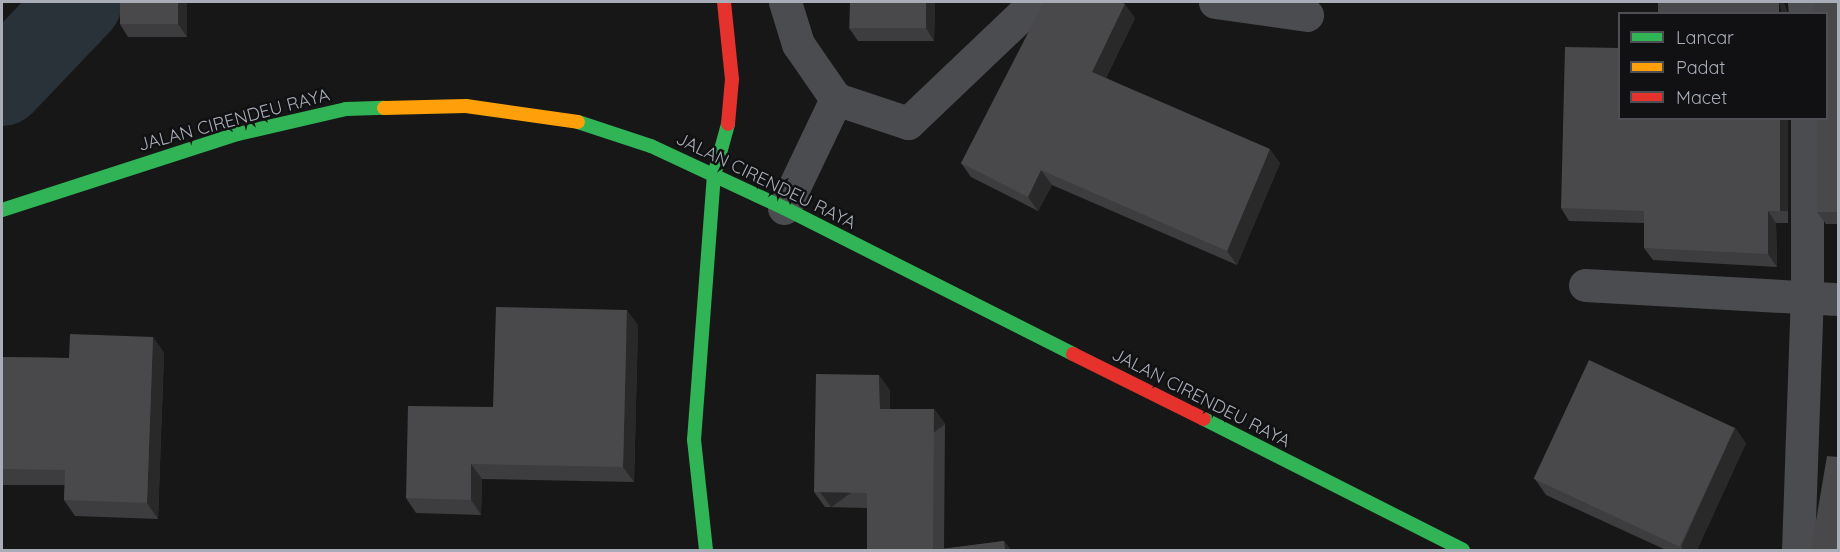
<!DOCTYPE html>
<html>
<head>
<meta charset="utf-8">
<style>
	body { margin:0 }
	#map { position:relative; width:1840px; height:552px; overflow:hidden; background:#171717; font-family:Quicksand,sans-serif }
	div>[style] { position:absolute }
	[style*='--x'] { left:calc(var(--x)*1px); top:calc(var(--y)*1px); width:calc(var(--w)*1px); rotate:calc(var(--a)*1deg) }
	.river>* { height:84px; margin:-42px; padding:0 42px; transform-origin:42px; border-radius:42px; background:#2a3239 }
	.street>* { height:33px; margin:-16.5px; padding:0 16.5px; transform-origin:16.5px; border-radius:16.5px; background:#4b4c50 }
	.fast>* { height:14px; margin:-7px; padding:0 7px; transform-origin:7px; border-radius:7px; background:#30b455 }
	.slow>* { height:14px; margin:-7px; padding:0 7px; transform-origin:7px; border-radius:7px; background:#ff9f0a }
	.jam>* { height:14px; margin:-7px; padding:0 7px; transform-origin:7px; border-radius:7px; background:#e5322d }
	.wall>* { inset:0; background:#3d3d3f }
	.shaded-wall>* { inset:0; background:#29292a; transform-origin:0 0 }
	.building>* { inset:0; background:#49494c; transform-origin:0 0 }
	span { translate:-50% -50%; white-space:nowrap; text-align:center; line-height:1.15; -webkit-text-stroke:5px #111113; paint-order:stroke }
	.street-label { font-size:18px; color:#a8adb8 }
	.frame { position:absolute; inset:0; border:3px solid #a8adb8; pointer-events:none }
	.legend { position:absolute; left:1618px; top:12px; width:210px; height:108px; box-sizing:border-box; background:#111113; border:2px solid #4d4f55; margin:0; padding:8px 10px; list-style:none; font-size:18px; color:#a8adb8 }
	.legend li { display:flex; align-items:center; gap:12px; height:30px }
	.legend b { width:30px; border:2px solid #4d4f55 }
</style>
</head>
<body>
<div id="map">
	<div class="river">
		<div style="--x:2;--y:84;--w:113;--a:-46.4"></div>
	</div>
	<div class="street">
		<div style="--x:1215;--y:2;--w:93;--a:8"></div>
		<div style="--x:1804;--y:2;--w:12;--a:85"></div>
		<div style="--x:836;--y:99;--w:76;--a:18.4"></div>
		<div style="--x:908;--y:123;--w:175;--a:-43.6"></div>
		<div style="--x:784;--y:208;--w:121;--a:-64.5"></div>
		<div style="--x:836;--y:99;--w:67;--a:-124.6"></div>
		<div style="--x:798;--y:44;--w:44;--a:-107.2"></div>
		<div style="--x:1585;--y:285;--w:253;--a:3.2"></div>
		<div style="--x:1798;--y:550;--w:253;--a:-88"></div>
		<div style="--x:1807;--y:297;--w:179;--a:-90"></div>
	</div>
	<div class="fast">
		<div style="--x:578;--y:122;--w:77;--a:18.2"></div>
		<div style="--x:651;--y:146;--w:147;--a:25"></div>
		<div style="--x:784;--y:208;--w:324;--a:26.8"></div>
		<div style="--x:2;--y:210;--w:248;--a:-17.9"></div>
		<div style="--x:238;--y:134;--w:111;--a:-13"></div>
		<div style="--x:346;--y:109;--w:38;--a:-2"></div>
		<div style="--x:1204;--y:419;--w:290;--a:26.8"></div>
		<div style="--x:706;--y:550;--w:111;--a:-96.2"></div>
		<div style="--x:694;--y:440;--w:266;--a:-85.7"></div>
		<div style="--x:714;--y:175;--w:53;--a:-74.6"></div>
	</div>
	<div class="slow">
		<div style="--x:384;--y:108;--w:82;--a:-1.4"></div>
		<div style="--x:466;--y:106;--w:113;--a:8.1"></div>
	</div>
	<div class="jam">
		<div style="--x:724;--y:2;--w:77;--a:84.1"></div>
		<div style="--x:732;--y:79;--w:45;--a:95.1"></div>
		<div style="--x:1073;--y:354;--w:146;--a:26.4"></div>
	</div>
	<div class="wall">
		<div style="clip-path:polygon(187px 2px,187px 37px,128px 37px,120px 24px)"></div>
		<div style="clip-path:polygon(850px 2px,935px 2px,934px 41px,858px 41px,849px 28px)"></div>
		<div style="clip-path:polygon(1839px 2px,1839px 224px,1826px 224px,1817px 212px)"></div>
		<div style="clip-path:polygon(1135px 18px,1106px 78px,1280px 163px,1237px 265px,1052px 185px,1038px 211px,971px 177px,961px 163px)"></div>
		<div style="clip-path:polygon(1620px 118px,1788px 118px,1788px 223px,1776px 223px,1777px 267px,1653px 260px,1644px 248px,1644px 223px,1569px 221px,1561px 208px)"></div>
		<div style="clip-path:polygon(638px 325px,634px 482px,482px 479px,481px 515px,416px 513px,406px 498px)"></div>
		<div style="clip-path:polygon(153px 337px,164px 353px,158px 519px,75px 516px,64px 500px,65px 485px,2px 485px,2px 357px,69px 358px)"></div>
		<div style="clip-path:polygon(890px 390px,890px 409px,934px 409px,945px 424px,944px 549px,1004px 541px,1011px 550px,867px 550px,867px 508px,825px 507px,814px 492px)"></div>
		<div style="clip-path:polygon(1746px 443px,1697px 550px,1666px 550px,1546px 495px,1535px 479px)"></div>
	</div>
	<div class="shaded-wall">
		<div style="clip-path:polygon(178px 2px,187px 2px,187px 37px,178px 24px)"></div>
		<div style="clip-path:polygon(926px 2px,935px 2px,934px 41px,926px 28px)"></div>
		<div style="clip-path:polygon(1779px 2px,1784px 2px,1788px 14px,1782px 14px)"></div>
		<div style="clip-path:polygon(1125px 4px,1135px 18px,1102px 86px,1092px 72px)"></div>
		<div style="left:1780px;top:118px;width:8px;height:93px"></div>
		<div style="clip-path:polygon(1270px 149px,1280px 163px,1237px 265px,1227px 251px)"></div>
		<div style="clip-path:polygon(1041px 170px,1052px 185px,1038px 211px,1028px 197px)"></div>
		<div style="clip-path:polygon(1768px 211px,1776px 223px,1777px 267px,1768px 254px)"></div>
		<div style="clip-path:polygon(627px 310px,638px 325px,634px 482px,623px 467px)"></div>
		<div style="clip-path:polygon(153px 337px,164px 353px,158px 519px,147px 503px)"></div>
		<div style="clip-path:polygon(879px 375px,890px 390px,890px 424px,880px 409px)"></div>
		<div style="left:934px;top:409px;width:19px;height:141px;rotate:54deg"></div>
		<div style="clip-path:polygon(1735px 427px,1746px 443px,1697px 550px,1683px 550px,1681px 547px)"></div>
		<div style="clip-path:polygon(471px 464px,482px 479px,481px 515px,471px 500px)"></div>
		<div style="clip-path:polygon(1004px 541px,1011px 550px,1005px 550px)"></div>
	</div>
	<div class="building">
		<div style="left:120px;top:2px;width:58px;height:22px"></div>
		<div style="left:850px;top:2px;width:76px;height:26px"></div>
		<div style="clip-path:polygon(1044px 2px,1121px 2px,1125px 4px,1092px 72px,1270px 149px,1227px 251px,1041px 170px,1028px 197px,961px 163px)"></div>
		<div style="left:1658px;top:2px;width:121px;height:12px"></div>
		<div style="clip-path:polygon(1814px 2px,1839px 2px,1839px 212px,1817px 212px,1817px 118px,1827px 118px,1827px 14px,1810px 14px,1814px 9px)"></div>
		<div style="clip-path:polygon(1565px 47px,1620px 48px,1620px 118px,1780px 118px,1780px 211px,1768px 211px,1768px 254px,1644px 248px,1644px 211px,1561px 208px)"></div>
		<div style="clip-path:polygon(496px 307px,627px 310px,623px 467px,471px 464px,471px 500px,406px 498px,408px 406px,493px 407px)"></div>
		<div style="clip-path:polygon(70px 334px,153px 337px,147px 503px,64px 500px,65px 470px,2px 469px,2px 357px,69px 358px)"></div>
		<div style="left:1589px;top:360px;width:161px;height:131px;rotate:25deg"></div>
		<div style="clip-path:polygon(816px 374px,879px 375px,880px 409px,934px 409px,933px 550px,1004px 541px,1005px 550px,867px 550px,867px 493px,814px 492px)"></div>
		<div style="clip-path:polygon(1827px 456px,1839px 457px,1839px 550px,1811px 550px)"></div>
	</div>
	<div class="street-label">
		<span style="left:234px;top:120px;rotate:-15deg">JALAN CIRENDEU RAYA</span>
		<span style="left:766px;top:181px;rotate:26deg">JALAN CIRENDEU RAYA</span>
		<span style="left:1201px;top:398px;rotate:27deg">JALAN CIRENDEU RAYA</span>
	</div>
	<div class="frame"></div>
	<ul class="legend">
	<li><b style="height:8px;background:#30b455"></b>Lancar</li>
	<li><b style="height:8px;background:#ff9f0a"></b>Padat</li>
	<li><b style="height:8px;background:#e5322d"></b>Macet</li>
	</ul>
</div>
</body>
</html>
